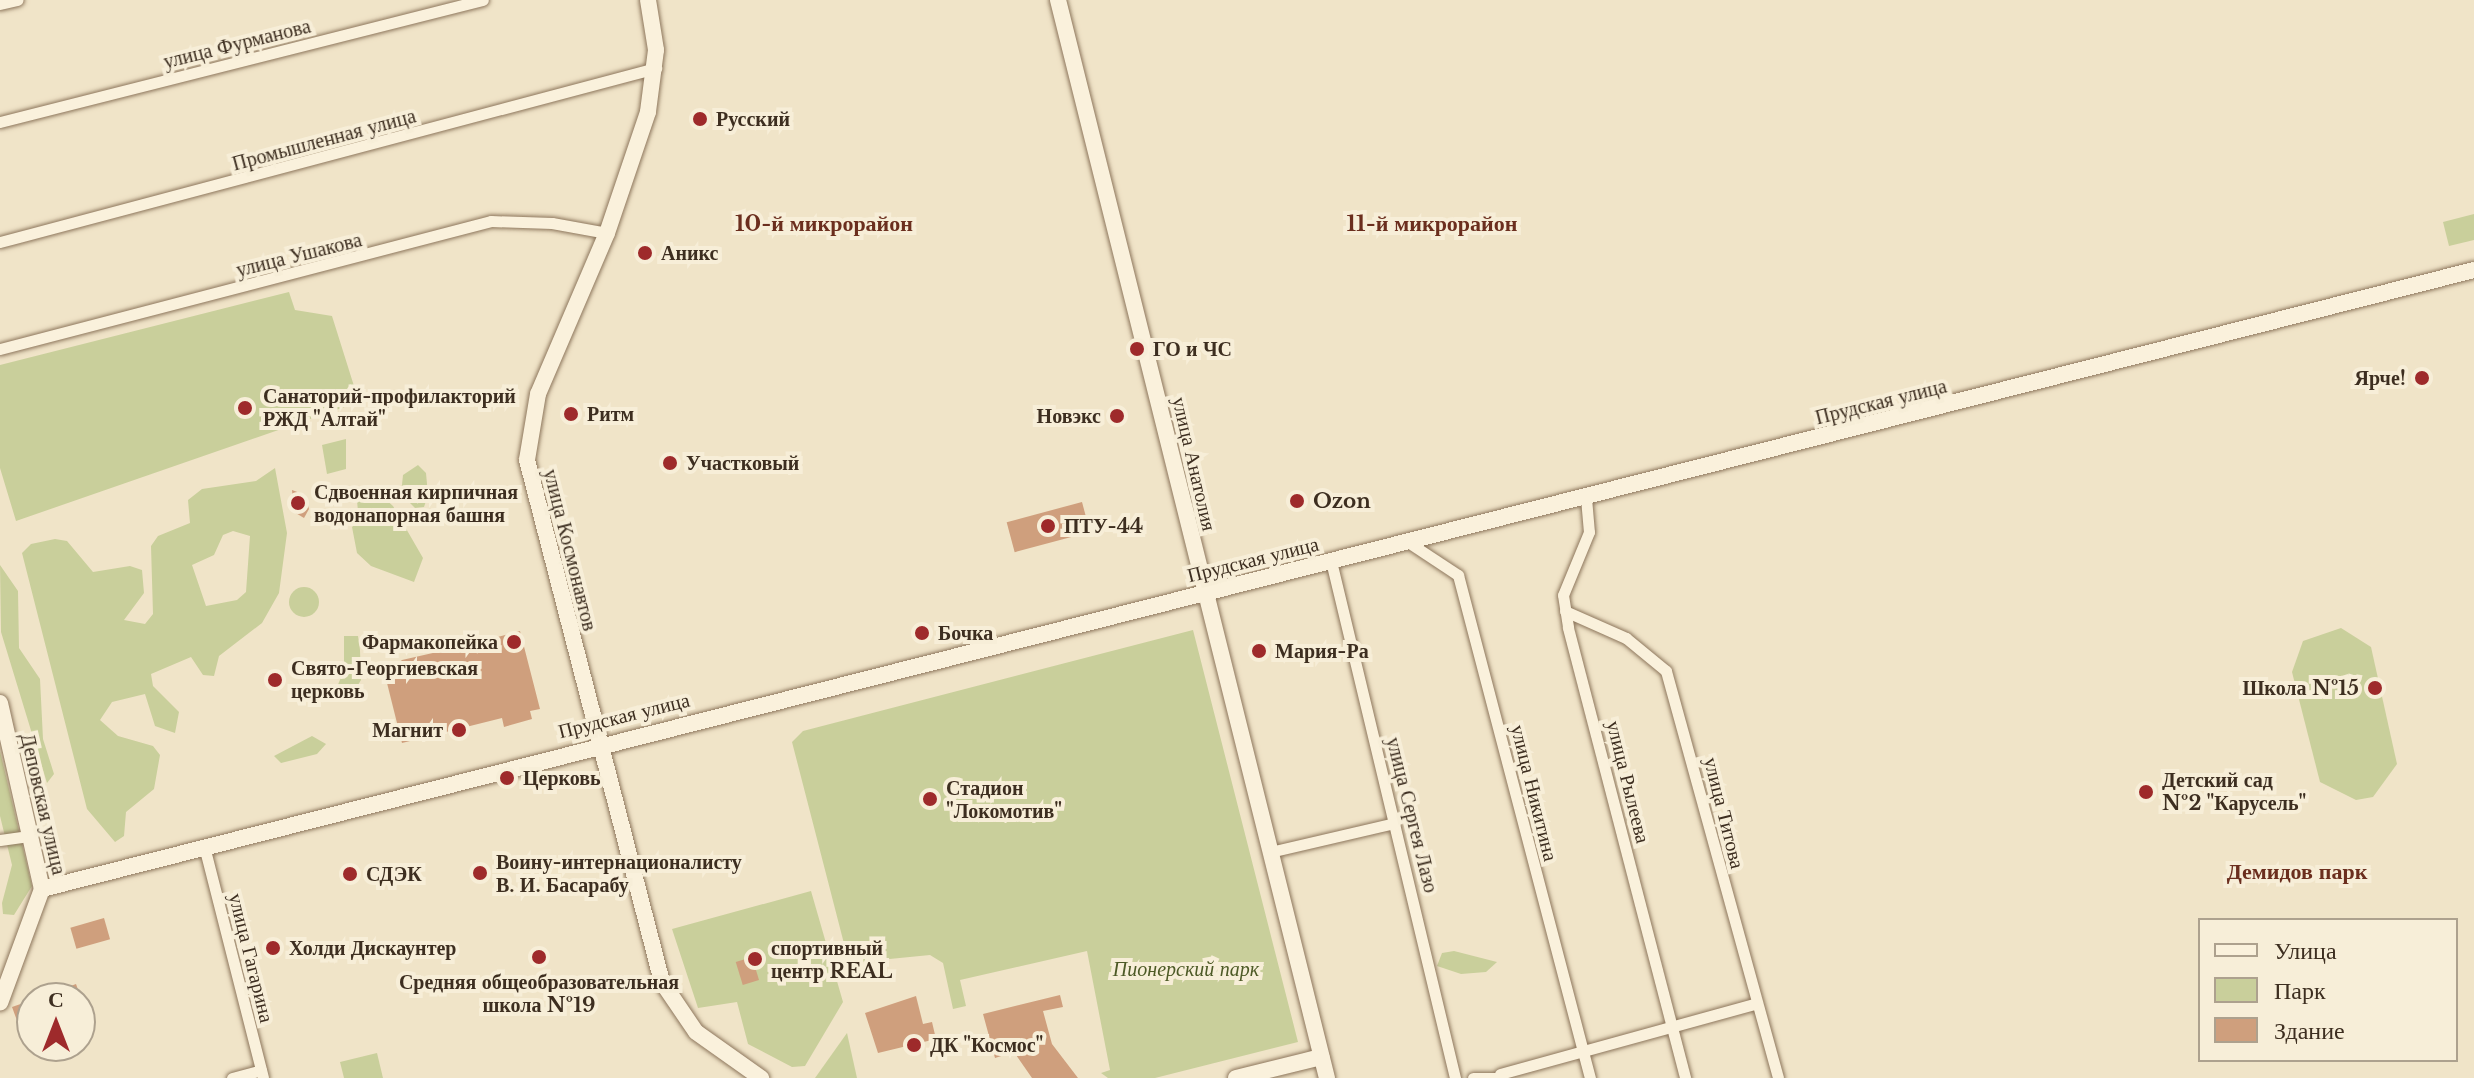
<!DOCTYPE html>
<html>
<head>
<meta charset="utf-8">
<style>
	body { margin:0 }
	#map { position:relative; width:2474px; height:1078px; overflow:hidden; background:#f0e4c8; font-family:"Libre Baskerville",serif }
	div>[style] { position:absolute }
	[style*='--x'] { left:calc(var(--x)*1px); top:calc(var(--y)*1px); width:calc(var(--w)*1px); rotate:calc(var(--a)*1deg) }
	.green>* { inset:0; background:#c9cf9b }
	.round { border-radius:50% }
	.building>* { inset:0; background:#cf9f7d; transform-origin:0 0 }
	.roads { filter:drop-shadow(0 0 2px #8d765c) drop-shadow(0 0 2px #8d765c) }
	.street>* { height:11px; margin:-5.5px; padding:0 5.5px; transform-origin:5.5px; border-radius:5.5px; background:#faf1dc }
	.secondary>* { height:16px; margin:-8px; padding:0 8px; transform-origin:8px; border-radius:8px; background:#faf1dc }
	.dots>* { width:22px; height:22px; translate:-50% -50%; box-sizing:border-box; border:4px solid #f7eed8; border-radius:50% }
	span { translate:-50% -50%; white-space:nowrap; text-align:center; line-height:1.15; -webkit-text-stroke:8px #f7eed8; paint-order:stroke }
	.street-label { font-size:20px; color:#3d2e20 }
	.poi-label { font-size:20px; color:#3d2e20; font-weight:700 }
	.left { translate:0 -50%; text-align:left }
	.right { translate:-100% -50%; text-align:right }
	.park-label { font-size:20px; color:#4d5a26; font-style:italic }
	.neighbourhood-label { font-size:22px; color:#6b2e1e; font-weight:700 }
	.legend { position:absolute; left:2198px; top:918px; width:260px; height:144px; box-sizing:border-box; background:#f7eed8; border:2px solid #ada18e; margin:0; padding:10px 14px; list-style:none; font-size:24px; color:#3d2e20 }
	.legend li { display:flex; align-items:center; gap:16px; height:40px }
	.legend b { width:40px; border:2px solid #ada18e }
	.north { position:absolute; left:16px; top:982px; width:80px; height:80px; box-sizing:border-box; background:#f7eed8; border:2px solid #ada18e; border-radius:50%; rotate:0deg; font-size:22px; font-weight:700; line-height:32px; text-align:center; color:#3d2e20 }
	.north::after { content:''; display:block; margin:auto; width:28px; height:36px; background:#9e2a2b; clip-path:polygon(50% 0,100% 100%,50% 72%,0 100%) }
</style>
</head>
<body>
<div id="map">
	<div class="green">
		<div style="clip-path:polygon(2474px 214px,2474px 240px,2449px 246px,2443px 222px)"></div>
		<div style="clip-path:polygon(289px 292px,295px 310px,332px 316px,359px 402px,16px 521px,0 468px,0 365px)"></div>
		<div style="clip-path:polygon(346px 439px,346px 469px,327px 474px,322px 445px)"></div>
		<div style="clip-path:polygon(418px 465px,426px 473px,428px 495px,424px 507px,415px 508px,401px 494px,403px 475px)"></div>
		<div style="clip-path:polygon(evenodd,275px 468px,287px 533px,279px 593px,262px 623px,219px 656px,214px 676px,203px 675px,191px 657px,151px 674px,153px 686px,179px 712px,175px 733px,155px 726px,145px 694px,112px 702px,100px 720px,118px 736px,153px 746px,160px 755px,154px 789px,126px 812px,124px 836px,115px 842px,87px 809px,22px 553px,31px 544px,55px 539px,67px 541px,93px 572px,130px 566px,142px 570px,144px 593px,124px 620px,145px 624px,153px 614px,151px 546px,158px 536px,190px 523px,188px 500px,202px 489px,256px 481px,275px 468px,233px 531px,250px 536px,246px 592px,237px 600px,206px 606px,192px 565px,214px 555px,223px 535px,233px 531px)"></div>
		<div style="clip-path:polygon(372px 487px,393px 506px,423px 558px,414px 582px,371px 566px,357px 553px,352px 527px,359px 521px,357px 501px)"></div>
		<div style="clip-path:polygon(0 565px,18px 591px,19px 648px,40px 679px,43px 739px,54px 774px,47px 783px,1px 632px)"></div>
		<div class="round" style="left:289px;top:587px;width:30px;height:30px"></div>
		<div style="clip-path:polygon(2341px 628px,2371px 647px,2397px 764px,2373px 797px,2356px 800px,2320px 782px,2292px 672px,2303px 641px)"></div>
		<div style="clip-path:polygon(1193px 630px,1298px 1042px,1155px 1078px,1108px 1078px,1101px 1073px,1110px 1070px,1087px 951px,960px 980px,966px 1006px,953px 1009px,943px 963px,930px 955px,849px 963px,792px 742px,803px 731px)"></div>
		<div style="clip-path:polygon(344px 636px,358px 636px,360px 650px,361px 680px,349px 700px,337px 687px,344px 670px)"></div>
		<div style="clip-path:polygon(312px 736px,326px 744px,317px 754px,281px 763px,274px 756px)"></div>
		<div style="clip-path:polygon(0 751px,32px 886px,14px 915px,3px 914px,2px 903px,12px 865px,0 816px)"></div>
		<div style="clip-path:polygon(811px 891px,843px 1002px,805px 1066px,792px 1067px,748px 1044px,737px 1002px,698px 1008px,672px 929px)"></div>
		<div style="clip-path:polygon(1454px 951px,1497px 962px,1486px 972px,1461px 974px,1437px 966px,1442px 953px)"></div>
		<div style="clip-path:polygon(847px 1033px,857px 1078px,815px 1078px)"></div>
		<div style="clip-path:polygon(377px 1053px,383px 1078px,344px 1078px,340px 1062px)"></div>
	</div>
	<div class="building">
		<div style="clip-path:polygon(292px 490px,305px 495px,309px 509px,304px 518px,294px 512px)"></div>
		<div style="left:1082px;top:502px;width:31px;height:78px;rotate:75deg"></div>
		<div style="clip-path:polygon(520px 631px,540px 709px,530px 711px,532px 719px,504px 727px,502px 718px,402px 743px,385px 675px,402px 660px,446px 650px,444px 643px,461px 638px,463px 646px)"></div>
		<div style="left:104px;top:918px;width:22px;height:35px;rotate:74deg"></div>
		<div style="left:752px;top:957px;width:24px;height:17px;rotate:73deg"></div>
		<div style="clip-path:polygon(76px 984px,81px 998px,41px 998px,41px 997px)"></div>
		<div style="clip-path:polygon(1060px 995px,1063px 1007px,1043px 1011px,1052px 1044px,1078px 1078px,1032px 1078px,1014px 1052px,995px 1058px,983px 1014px)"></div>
		<div style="clip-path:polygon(916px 996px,923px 1024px,932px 1022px,936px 1039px,878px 1053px,865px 1013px)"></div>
		<div style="clip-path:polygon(32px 1000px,32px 1021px,19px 1026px,12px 1007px)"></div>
	</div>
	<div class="roads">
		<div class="street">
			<div style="--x:0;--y:4;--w:18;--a:-13"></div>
			<div style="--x:0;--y:122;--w:498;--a:-14.2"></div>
			<div style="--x:0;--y:242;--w:679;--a:-14.86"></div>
			<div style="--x:0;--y:349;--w:507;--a:-14.61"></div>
			<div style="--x:491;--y:221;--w:61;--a:1.9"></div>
			<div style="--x:552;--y:223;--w:56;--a:10.3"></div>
			<div style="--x:1586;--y:498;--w:34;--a:85"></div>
			<div style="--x:1589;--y:532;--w:68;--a:112.4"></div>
			<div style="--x:1563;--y:595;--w:33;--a:81"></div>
			<div style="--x:1568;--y:628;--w:465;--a:75.4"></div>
			<div style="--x:1408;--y:542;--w:60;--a:33.4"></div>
			<div style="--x:1458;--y:575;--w:520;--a:75.3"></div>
			<div style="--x:1331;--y:561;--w:532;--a:76.51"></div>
			<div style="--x:1565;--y:611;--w:67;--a:23.9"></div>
			<div style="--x:1626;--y:638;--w:52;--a:39.5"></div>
			<div style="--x:1666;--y:671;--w:422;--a:74.6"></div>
			<div style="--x:0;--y:840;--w:29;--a:-8"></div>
			<div style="--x:204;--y:846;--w:239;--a:75.7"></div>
			<div style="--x:1270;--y:852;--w:128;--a:-13.1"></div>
			<div style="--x:1500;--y:1074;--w:264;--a:-15.4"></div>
			<div style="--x:232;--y:1078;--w:30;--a:-15"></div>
			<div style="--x:1473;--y:1078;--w:28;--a:0"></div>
		</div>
		<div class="secondary">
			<div style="--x:648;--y:0;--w:51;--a:80.9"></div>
			<div style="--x:656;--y:50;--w:63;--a:97.4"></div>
			<div style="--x:648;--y:112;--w:128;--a:108.7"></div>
			<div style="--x:607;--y:233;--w:175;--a:113.2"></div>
			<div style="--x:538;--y:394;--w:67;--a:99.5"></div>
			<div style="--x:527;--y:460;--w:539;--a:75.5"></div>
			<div style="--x:662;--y:982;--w:60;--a:55.8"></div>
			<div style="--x:696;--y:1032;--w:80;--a:35.3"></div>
			<div style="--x:1058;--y:0;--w:1111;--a:75.99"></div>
			<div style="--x:0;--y:703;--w:191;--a:77.3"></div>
			<div style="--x:42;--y:889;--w:121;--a:110.2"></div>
			<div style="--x:42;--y:889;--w:2510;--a:-14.28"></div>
			<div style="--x:1236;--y:1078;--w:88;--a:-13.9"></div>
		</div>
	</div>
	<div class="dots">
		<div style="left:700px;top:119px;background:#9e2a2b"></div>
		<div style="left:645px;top:253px;background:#9e2a2b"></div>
		<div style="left:1137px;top:349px;background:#9e2a2b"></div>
		<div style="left:2422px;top:378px;background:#9e2a2b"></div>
		<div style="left:245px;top:408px;background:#9e2a2b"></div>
		<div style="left:571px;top:414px;background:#9e2a2b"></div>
		<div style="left:1117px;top:416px;background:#9e2a2b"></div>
		<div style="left:670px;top:463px;background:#9e2a2b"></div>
		<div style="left:1297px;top:501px;background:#9e2a2b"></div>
		<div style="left:298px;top:503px;background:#9e2a2b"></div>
		<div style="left:1048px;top:526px;background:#9e2a2b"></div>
		<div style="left:922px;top:633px;background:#9e2a2b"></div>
		<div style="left:514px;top:642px;background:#9e2a2b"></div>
		<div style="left:1259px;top:651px;background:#9e2a2b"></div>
		<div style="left:275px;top:680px;background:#9e2a2b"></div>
		<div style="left:2375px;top:688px;background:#9e2a2b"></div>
		<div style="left:459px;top:730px;background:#9e2a2b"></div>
		<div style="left:507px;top:778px;background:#9e2a2b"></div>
		<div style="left:2146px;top:792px;background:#9e2a2b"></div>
		<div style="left:930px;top:799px;background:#9e2a2b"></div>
		<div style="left:480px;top:873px;background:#9e2a2b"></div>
		<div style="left:350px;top:874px;background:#9e2a2b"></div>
		<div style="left:273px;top:948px;background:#9e2a2b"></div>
		<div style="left:539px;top:957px;background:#9e2a2b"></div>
		<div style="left:755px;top:959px;background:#9e2a2b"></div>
		<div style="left:914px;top:1045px;background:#9e2a2b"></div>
	</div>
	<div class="street-label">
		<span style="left:237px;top:44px;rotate:-14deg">улица Фурманова</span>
		<span style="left:324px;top:140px;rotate:-15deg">Промышленная улица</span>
		<span style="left:299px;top:255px;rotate:-14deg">улица Ушакова</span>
		<span style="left:1881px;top:402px;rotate:-14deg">Прудская улица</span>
		<span style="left:1194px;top:464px;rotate:77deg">улица Анатолия</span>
		<span style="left:570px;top:550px;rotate:76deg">улица Космонавтов</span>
		<span style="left:1253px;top:560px;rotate:-14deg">Прудская улица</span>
		<span style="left:624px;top:716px;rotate:-14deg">Прудская улица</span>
		<span style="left:1628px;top:782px;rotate:76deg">улица Рылеева</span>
		<span style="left:1534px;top:793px;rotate:76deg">улица Никитина</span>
		<span style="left:43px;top:804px;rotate:77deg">Деповская улица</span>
		<span style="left:1724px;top:813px;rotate:76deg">улица Титова</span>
		<span style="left:1412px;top:815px;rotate:76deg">улица Сергея Лазо</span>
		<span style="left:251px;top:958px;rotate:76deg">улица Гагарина</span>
	</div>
	<div class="poi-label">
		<span class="left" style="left:716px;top:119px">Русский</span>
		<span class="left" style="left:661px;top:253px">Аникс</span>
		<span class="left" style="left:1153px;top:349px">ГО и ЧС</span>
		<span class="right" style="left:2406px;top:378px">Ярче!</span>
		<span class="left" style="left:263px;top:408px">Санаторий-профилакторий<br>РЖД "Алтай"</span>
		<span class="left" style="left:587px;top:414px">Ритм</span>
		<span class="right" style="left:1101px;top:416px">Новэкс</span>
		<span class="left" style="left:686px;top:463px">Участковый</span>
		<span class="left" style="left:314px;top:504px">Сдвоенная кирпичная<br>водонапорная башня</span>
		<span class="left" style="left:1313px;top:501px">Ozon</span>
		<span class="left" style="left:1064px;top:526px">ПТУ-44</span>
		<span class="left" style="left:938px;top:633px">Бочка</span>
		<span class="right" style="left:498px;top:642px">Фармакопейка</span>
		<span class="left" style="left:1275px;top:651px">Мария-Ра</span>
		<span class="left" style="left:291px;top:680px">Свято-Георгиевская<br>церковь</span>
		<span class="right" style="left:2359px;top:688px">Школа №15</span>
		<span class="right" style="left:443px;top:730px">Магнит</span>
		<span class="left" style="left:523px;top:778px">Церковь</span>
		<span class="left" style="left:2162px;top:792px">Детский сад<br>№2 "Карусель"</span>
		<span class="left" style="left:946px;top:800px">Стадион<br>"Локомотив"</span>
		<span class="left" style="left:496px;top:874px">Воину-интернационалисту<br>В. И. Басарабу</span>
		<span class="left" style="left:366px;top:874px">СДЭК</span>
		<span class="left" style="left:289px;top:948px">Холди Дискаунтер</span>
		<span class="left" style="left:771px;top:960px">спортивный<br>центр REAL</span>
		<span style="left:539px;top:994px">Средняя общеобразовательная<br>школа №19</span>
		<span class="left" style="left:930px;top:1045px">ДК "Космос"</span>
	</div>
	<div class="park-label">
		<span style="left:1186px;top:969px">Пионерский парк</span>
	</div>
	<div class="neighbourhood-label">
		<span style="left:824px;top:224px">10-й микрорайон</span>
		<span style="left:1432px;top:224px">11-й микрорайон</span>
		<span style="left:2297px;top:872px">Демидов парк</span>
	</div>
	<ul class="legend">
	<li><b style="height:10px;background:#faf1dc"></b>Улица</li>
	<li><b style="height:22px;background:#c9cf9b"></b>Парк</li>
	<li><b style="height:22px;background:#cf9f7d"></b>Здание</li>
	</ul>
	<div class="north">С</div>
</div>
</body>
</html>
